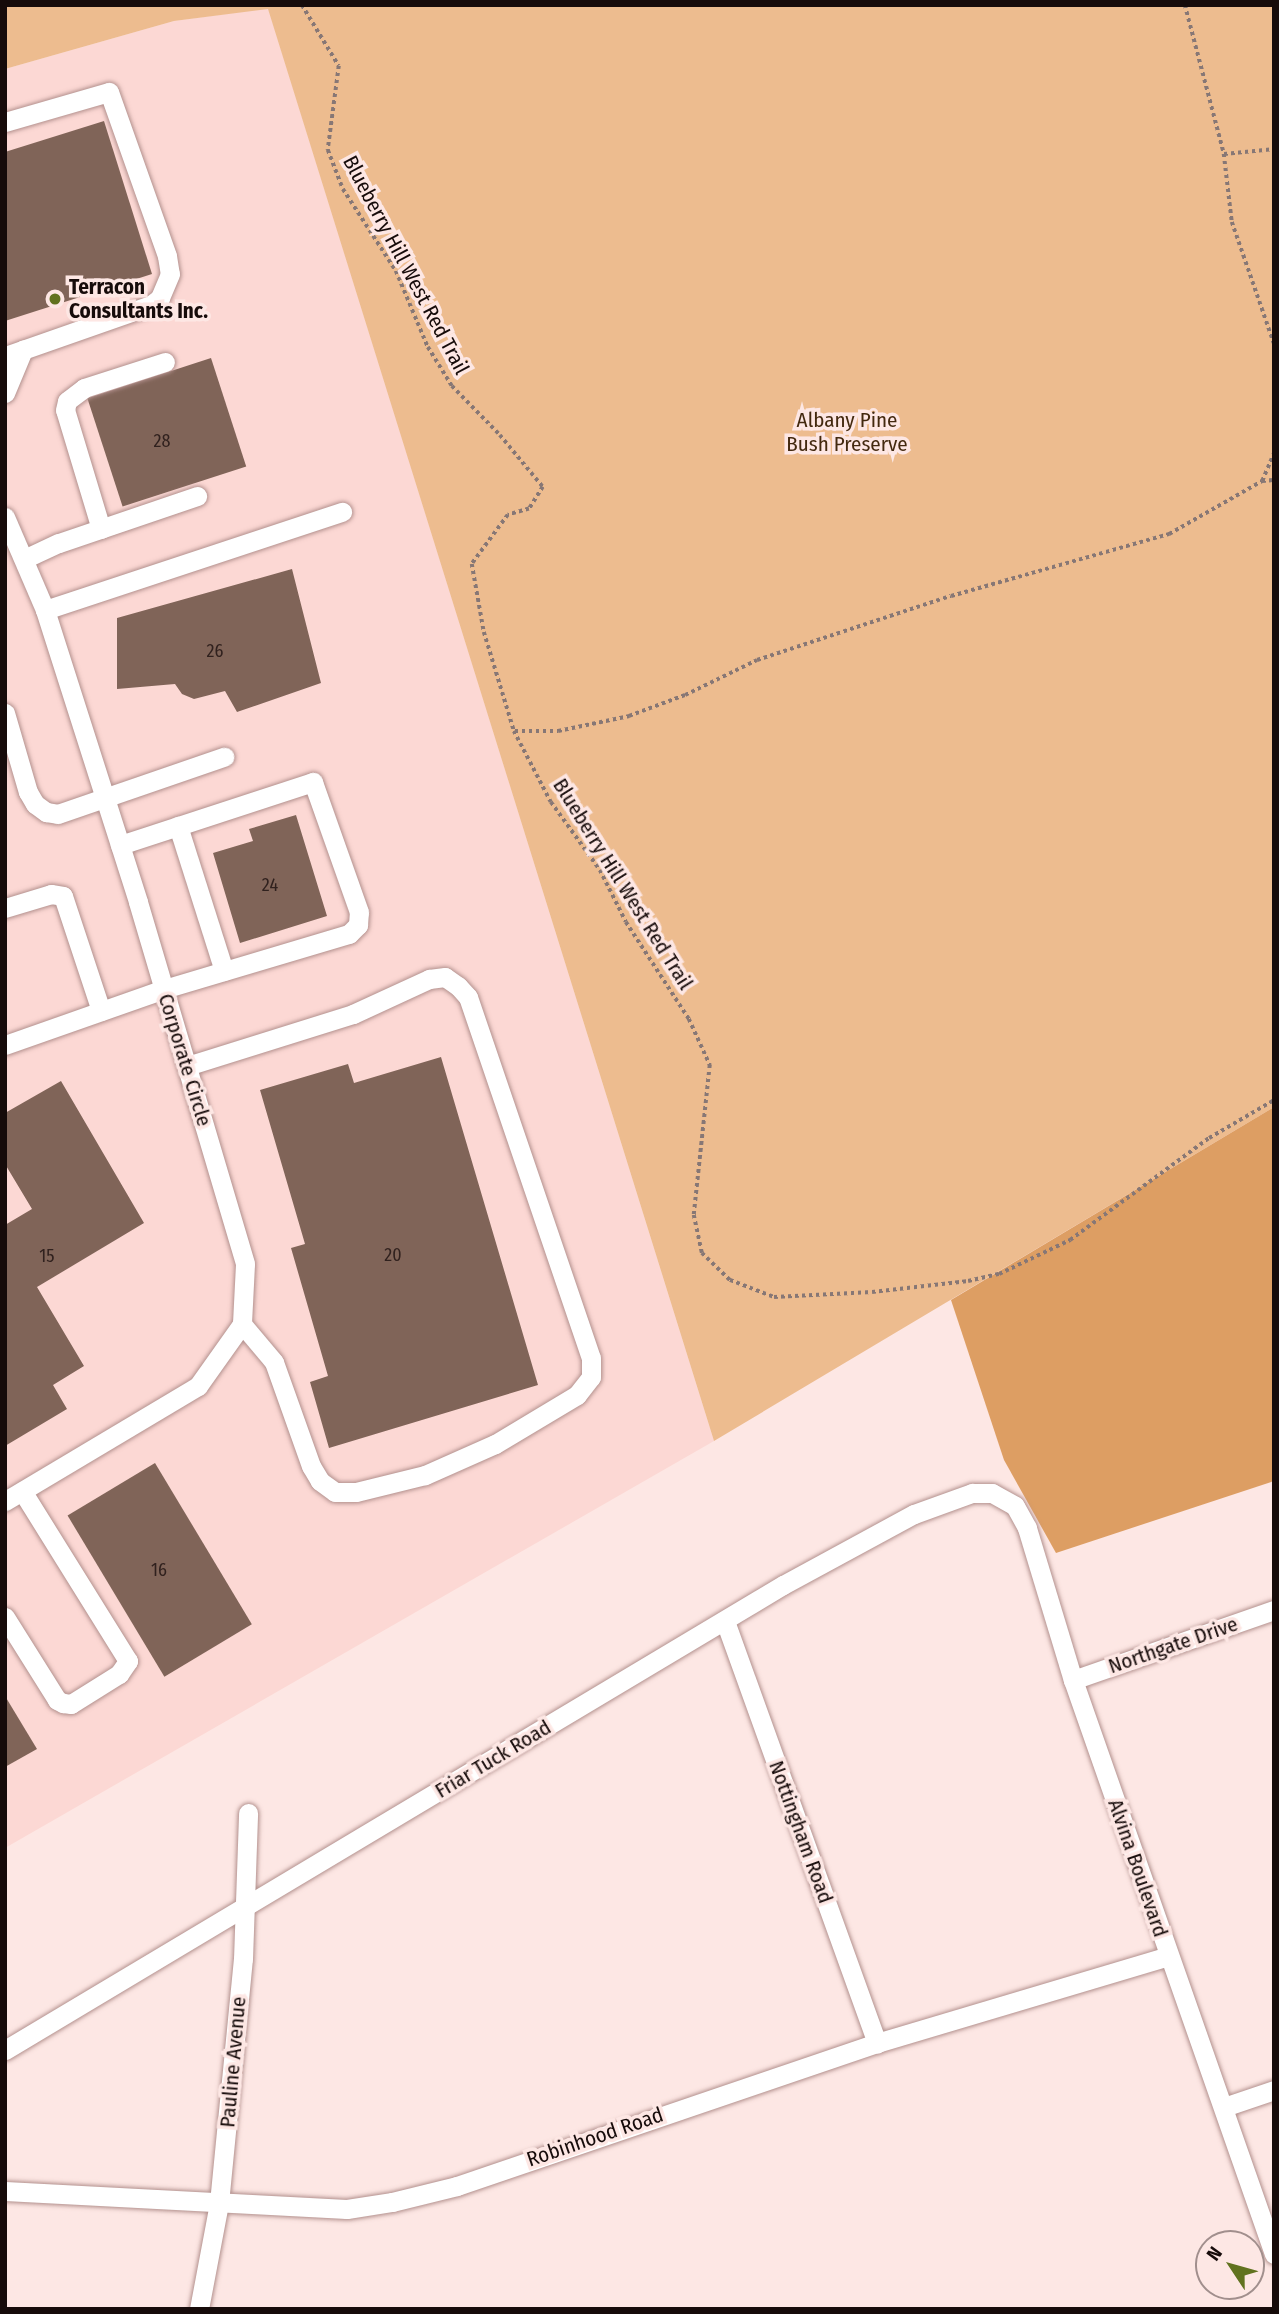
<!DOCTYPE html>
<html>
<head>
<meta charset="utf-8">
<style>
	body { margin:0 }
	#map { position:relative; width:1279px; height:2314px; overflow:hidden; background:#fde7e4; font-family:"Fira Sans Condensed",sans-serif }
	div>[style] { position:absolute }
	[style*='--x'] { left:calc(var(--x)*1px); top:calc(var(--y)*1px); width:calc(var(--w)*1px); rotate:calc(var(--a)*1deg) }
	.built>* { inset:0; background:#fcd8d4 }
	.green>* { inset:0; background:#edbc8f }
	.forest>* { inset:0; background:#dd9e63 }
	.building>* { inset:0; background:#806458; transform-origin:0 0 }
	.path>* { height:3.5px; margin-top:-1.75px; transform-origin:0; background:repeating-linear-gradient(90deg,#877775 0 3.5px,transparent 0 7px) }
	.roads { filter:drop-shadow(0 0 2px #b3918e) drop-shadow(0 0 2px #b3918e) }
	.minor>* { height:19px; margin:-9.5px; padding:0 9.5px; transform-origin:9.5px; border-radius:9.5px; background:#fff }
	.dots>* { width:19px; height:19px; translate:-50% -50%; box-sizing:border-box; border:4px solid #fde7e4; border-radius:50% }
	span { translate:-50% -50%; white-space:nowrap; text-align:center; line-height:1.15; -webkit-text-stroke:7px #fde7e4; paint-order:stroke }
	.number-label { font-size:18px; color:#30211e }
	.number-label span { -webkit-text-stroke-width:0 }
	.street-label { font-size:21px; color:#160b0a }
	.poi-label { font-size:21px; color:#160b0a; font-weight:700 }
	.left { translate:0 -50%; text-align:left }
	.park-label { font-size:21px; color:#43290f }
	.frame { position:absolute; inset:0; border:7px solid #160b0a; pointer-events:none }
	.north { position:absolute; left:1195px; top:2230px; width:70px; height:70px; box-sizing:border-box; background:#fde7e4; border:2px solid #a18f8d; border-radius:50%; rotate:306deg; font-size:19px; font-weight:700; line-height:28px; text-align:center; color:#160b0a }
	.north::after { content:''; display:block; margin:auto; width:24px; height:32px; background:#61721f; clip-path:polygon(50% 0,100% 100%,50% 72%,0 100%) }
</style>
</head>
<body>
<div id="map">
	<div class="built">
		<div style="clip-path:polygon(268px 8px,714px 1441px,5px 1848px,5px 69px,174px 21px)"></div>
	</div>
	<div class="green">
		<div style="clip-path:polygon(5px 5px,1274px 5px,1274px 1107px,714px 1441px,268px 9px,174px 21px,5px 69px)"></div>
	</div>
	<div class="forest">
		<div style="clip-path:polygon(1274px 1107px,1274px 1481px,1056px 1553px,1004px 1460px,951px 1300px)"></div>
	</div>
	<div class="building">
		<div style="clip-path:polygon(104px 121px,152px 274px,5px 321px,5px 152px)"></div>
		<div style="left:211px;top:358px;width:114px;height:130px;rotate:72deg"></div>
		<div style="clip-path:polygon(292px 569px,321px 683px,237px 712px,225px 691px,194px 699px,182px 694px,175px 684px,117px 689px,117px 618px)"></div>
		<div style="clip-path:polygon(296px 815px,327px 916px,240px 943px,213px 853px,253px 841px,249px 829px)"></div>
		<div style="clip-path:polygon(441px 1057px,538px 1385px,329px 1448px,310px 1382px,328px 1376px,291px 1248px,305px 1244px,260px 1090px,348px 1064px,354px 1083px)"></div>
		<div style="clip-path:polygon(61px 1081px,144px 1223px,37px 1287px,84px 1366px,53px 1385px,67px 1409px,5px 1446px,5px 1225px,32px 1209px,5px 1164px,5px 1113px)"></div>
		<div style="left:155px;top:1463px;width:188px;height:102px;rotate:59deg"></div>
		<div style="clip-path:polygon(5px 1696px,37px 1749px,5px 1767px)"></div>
	</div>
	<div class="path">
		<div style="--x:302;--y:5;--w:71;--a:58.8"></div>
		<div style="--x:339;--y:66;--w:85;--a:97.5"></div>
		<div style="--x:328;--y:150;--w:42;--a:69"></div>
		<div style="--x:343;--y:189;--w:98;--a:57.1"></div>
		<div style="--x:396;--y:271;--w:82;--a:67.2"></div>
		<div style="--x:428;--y:347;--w:46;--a:58.4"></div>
		<div style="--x:452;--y:386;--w:69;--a:45.6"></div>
		<div style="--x:500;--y:435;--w:67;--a:50.4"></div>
		<div style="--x:543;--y:487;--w:26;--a:122"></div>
		<div style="--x:529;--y:509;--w:22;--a:164"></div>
		<div style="--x:508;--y:515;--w:61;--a:126.3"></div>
		<div style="--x:472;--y:564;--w:69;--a:80"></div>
		<div style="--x:484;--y:632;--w:103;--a:73.1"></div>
		<div style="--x:514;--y:731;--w:80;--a:62.5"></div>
		<div style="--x:551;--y:802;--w:84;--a:54.2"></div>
		<div style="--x:600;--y:870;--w:58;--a:63.4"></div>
		<div style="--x:626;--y:922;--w:116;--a:57"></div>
		<div style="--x:689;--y:1019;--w:51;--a:65.5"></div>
		<div style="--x:710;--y:1065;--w:151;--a:96.1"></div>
		<div style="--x:694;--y:1215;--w:39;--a:78"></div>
		<div style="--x:702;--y:1253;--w:39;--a:44"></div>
		<div style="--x:730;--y:1280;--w:47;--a:21.1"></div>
		<div style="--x:774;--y:1297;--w:98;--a:-2.9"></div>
		<div style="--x:872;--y:1292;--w:97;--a:-6.5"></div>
		<div style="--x:968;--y:1281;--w:32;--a:-13"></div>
		<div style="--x:999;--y:1274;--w:79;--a:-25.6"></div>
		<div style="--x:1070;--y:1240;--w:172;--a:-36.3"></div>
		<div style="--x:1209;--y:1138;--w:75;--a:-30.3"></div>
		<div style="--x:1185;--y:5;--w:154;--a:75.3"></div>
		<div style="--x:1224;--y:154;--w:50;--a:-5.7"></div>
		<div style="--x:1224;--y:154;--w:68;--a:83.3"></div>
		<div style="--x:1232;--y:222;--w:128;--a:70.9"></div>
		<div style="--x:1262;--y:481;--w:12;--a:-5"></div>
		<div style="--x:515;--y:731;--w:43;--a:0"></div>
		<div style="--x:558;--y:731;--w:73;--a:-11.9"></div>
		<div style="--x:629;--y:716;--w:60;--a:-20.6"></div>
		<div style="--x:685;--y:695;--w:80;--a:-25.9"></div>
		<div style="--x:757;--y:660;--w:204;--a:-18.3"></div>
		<div style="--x:951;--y:596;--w:227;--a:-15.9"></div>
		<div style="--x:1169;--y:534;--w:107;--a:-29.7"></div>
		<div style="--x:1262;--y:481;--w:30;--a:-67"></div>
	</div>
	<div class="roads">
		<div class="minor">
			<div style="--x:5;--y:122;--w:108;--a:-16.1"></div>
			<div style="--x:109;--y:92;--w:174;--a:70.5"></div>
			<div style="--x:167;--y:256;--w:18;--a:81"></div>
			<div style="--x:170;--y:274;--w:26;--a:113"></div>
			<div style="--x:160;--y:298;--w:11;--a:142"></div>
			<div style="--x:151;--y:305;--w:155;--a:160.7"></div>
			<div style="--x:5;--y:393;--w:47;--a:-67.3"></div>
			<div style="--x:5;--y:517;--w:101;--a:66.7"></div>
			<div style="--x:45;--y:610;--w:306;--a:72.3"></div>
			<div style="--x:138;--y:902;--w:377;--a:73.5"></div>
			<div style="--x:245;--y:1264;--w:60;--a:92.9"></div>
			<div style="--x:242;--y:1324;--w:76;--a:125.4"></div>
			<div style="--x:198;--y:1386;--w:225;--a:149.2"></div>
			<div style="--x:101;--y:529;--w:124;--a:-106.8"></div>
			<div style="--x:65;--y:410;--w:9;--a:-77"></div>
			<div style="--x:67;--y:401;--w:21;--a:-37"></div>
			<div style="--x:84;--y:388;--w:85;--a:-17.8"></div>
			<div style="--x:24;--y:559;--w:38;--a:-25"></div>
			<div style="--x:59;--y:543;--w:146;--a:-18.8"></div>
			<div style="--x:45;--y:610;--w:313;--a:-18.3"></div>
			<div style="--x:5;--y:713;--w:82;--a:73.8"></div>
			<div style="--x:28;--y:792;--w:14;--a:60"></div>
			<div style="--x:35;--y:804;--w:14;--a:36"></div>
			<div style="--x:46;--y:812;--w:12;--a:9"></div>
			<div style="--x:58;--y:814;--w:176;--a:-19"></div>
			<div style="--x:178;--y:826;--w:152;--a:72.4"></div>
			<div style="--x:5;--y:908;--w:48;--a:-16.9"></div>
			<div style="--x:51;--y:894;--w:12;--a:9"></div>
			<div style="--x:63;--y:896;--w:121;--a:71.7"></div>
			<div style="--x:5;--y:1045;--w:169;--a:-19.4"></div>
			<div style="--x:164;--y:989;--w:193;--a:-16.6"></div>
			<div style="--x:349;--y:934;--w:13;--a:-45"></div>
			<div style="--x:358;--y:925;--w:13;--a:-86"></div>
			<div style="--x:359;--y:912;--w:138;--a:-109.5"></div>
			<div style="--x:313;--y:782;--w:203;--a:161.9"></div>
			<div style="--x:187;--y:1066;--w:174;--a:-17.4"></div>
			<div style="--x:353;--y:1014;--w:84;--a:-24.7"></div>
			<div style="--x:429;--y:979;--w:16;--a:-7"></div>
			<div style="--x:445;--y:977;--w:16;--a:35"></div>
			<div style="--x:458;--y:986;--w:15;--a:48"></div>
			<div style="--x:468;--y:997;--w:381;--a:71.2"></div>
			<div style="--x:591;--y:1358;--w:19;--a:90"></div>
			<div style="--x:591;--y:1377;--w:23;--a:128"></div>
			<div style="--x:577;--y:1395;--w:96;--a:149.1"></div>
			<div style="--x:495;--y:1444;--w:77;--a:156.1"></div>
			<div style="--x:425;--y:1475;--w:71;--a:166.2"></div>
			<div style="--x:356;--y:1492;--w:21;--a:180"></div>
			<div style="--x:335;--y:1492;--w:19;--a:-144"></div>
			<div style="--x:320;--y:1481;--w:17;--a:-121"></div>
			<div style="--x:311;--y:1466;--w:110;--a:-109.6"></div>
			<div style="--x:274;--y:1362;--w:50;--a:-130.1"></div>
			<div style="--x:5;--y:1617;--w:98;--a:57.9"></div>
			<div style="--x:57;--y:1700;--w:7;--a:27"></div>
			<div style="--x:63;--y:1703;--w:8;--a:7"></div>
			<div style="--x:71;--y:1704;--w:57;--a:-32"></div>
			<div style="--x:119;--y:1674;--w:16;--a:-55"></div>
			<div style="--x:128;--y:1661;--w:200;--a:-121.9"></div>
			<div style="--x:725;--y:1621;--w:449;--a:70.2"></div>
			<div style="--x:1073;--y:1680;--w:213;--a:-19.2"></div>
			<div style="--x:5;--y:2050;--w:906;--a:-30.87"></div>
			<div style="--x:783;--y:1585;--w:149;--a:-28.5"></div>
			<div style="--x:914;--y:1514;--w:62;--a:-19.9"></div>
			<div style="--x:972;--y:1493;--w:20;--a:0"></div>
			<div style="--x:992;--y:1493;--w:26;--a:29"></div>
			<div style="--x:1015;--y:1506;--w:25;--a:61"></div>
			<div style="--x:1027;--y:1528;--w:159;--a:73.2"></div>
			<div style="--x:1073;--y:1680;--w:608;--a:70.7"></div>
			<div style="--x:1224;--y:2107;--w:53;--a:-18.8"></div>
			<div style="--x:5;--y:2191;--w:342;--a:3"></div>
			<div style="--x:347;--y:2209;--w:46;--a:-8.8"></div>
			<div style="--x:392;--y:2202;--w:67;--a:-13.8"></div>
			<div style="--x:457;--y:2186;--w:444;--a:-18.8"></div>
			<div style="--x:877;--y:2043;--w:304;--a:-16.6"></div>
			<div style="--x:199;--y:2309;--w:108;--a:-79.3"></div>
			<div style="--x:219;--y:2203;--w:245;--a:-84.4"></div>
			<div style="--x:243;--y:1959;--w:146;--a:-88"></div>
		</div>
	</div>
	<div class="dots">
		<div style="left:55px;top:299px;background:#61721f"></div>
	</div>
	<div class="number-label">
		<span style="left:162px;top:441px">28</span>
		<span style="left:215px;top:651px">26</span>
		<span style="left:270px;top:885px">24</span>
		<span style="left:393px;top:1255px">20</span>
		<span style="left:47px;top:1256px">15</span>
		<span style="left:159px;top:1570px">16</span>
	</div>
	<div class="street-label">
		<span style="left:406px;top:265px;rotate:62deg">Blueberry Hill West Red Trail</span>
		<span style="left:623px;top:884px;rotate:58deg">Blueberry Hill West Red Trail</span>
		<span style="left:185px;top:1060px;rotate:73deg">Corporate Circle</span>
		<span style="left:1173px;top:1645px;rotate:-19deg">Northgate Drive</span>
		<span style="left:493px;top:1759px;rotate:-31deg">Friar Tuck Road</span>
		<span style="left:801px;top:1832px;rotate:70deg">Nottingham Road</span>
		<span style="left:1138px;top:1868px;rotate:71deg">Alvina Boulevard</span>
		<span style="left:233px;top:2062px;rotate:-85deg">Pauline Avenue</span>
		<span style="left:595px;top:2137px;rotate:-19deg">Robinhood Road</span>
	</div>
	<div class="poi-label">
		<span class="left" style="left:69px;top:299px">Terracon<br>Consultants Inc.</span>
	</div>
	<div class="park-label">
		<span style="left:847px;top:432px">Albany Pine<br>Bush Preserve</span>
	</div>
	<div class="frame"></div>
	<div class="north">N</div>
</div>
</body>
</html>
